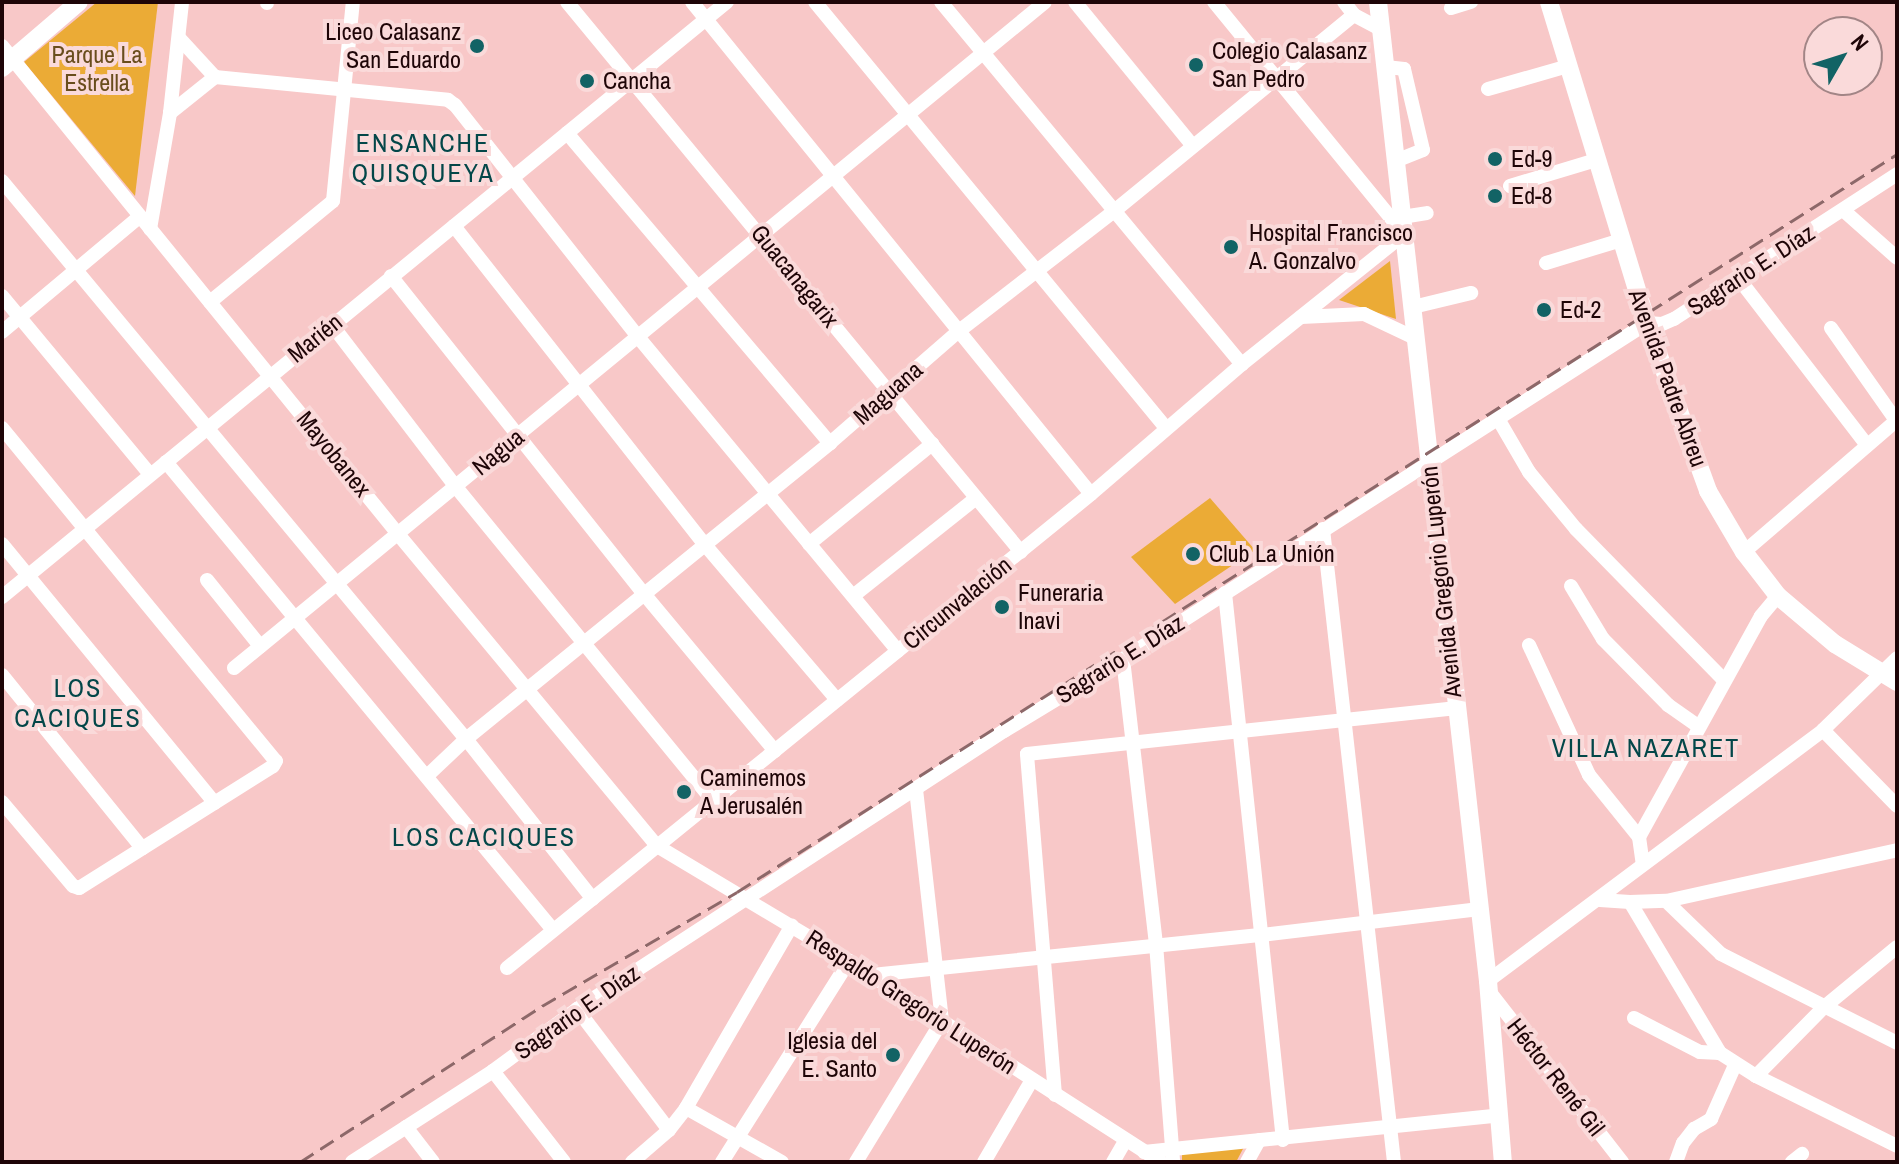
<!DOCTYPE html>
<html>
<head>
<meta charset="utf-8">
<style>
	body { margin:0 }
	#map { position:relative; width:1899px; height:1164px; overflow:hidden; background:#f8c8c8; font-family:"Archivo Narrow",sans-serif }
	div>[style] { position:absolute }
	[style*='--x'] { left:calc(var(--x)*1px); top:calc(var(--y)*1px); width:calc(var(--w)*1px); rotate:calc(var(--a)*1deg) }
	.green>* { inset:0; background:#ebab36 }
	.minor>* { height:14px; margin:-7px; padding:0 7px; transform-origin:7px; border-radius:7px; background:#fff }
	.major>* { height:18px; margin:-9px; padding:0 9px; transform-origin:9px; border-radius:9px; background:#fff }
	.rail>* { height:3px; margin-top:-1.5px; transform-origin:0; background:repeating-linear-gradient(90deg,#8d6869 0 16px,transparent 0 24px) }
	.dots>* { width:22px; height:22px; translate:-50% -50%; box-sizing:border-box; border:4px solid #fadada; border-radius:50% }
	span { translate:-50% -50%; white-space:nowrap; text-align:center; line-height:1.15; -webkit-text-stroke:8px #fadada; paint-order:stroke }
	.poi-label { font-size:24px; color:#1e0507 }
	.right { translate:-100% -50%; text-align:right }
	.left { translate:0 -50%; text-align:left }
	.park-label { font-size:24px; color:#694d1d }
	.street-label { font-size:24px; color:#1e0507 }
	.neighbourhood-label { font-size:26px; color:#034749; letter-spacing:2px }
	.frame { position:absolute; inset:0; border:4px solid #1e0507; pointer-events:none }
	.north { position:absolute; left:1803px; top:16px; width:80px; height:80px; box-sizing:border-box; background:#fadada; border:2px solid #a28586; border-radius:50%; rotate:51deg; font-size:22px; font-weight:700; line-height:32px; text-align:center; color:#1e0507 }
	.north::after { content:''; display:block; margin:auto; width:28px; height:36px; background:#126365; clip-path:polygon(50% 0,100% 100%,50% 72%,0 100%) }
</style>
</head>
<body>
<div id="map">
	<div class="green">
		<div style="clip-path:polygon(97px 2px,158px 2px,135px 196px,24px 62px)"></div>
		<div style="clip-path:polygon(1390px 261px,1396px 319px,1339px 300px)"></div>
		<div style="clip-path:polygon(1210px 498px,1255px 550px,1175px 604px,1131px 557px)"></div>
		<div style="clip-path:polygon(1244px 1147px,1236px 1162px,1182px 1162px,1182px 1152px)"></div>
	</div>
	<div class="minor">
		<div style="--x:567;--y:2;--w:713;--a:50.46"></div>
		<div style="--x:692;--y:2;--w:633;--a:50.96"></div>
		<div style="--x:815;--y:2;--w:552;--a:50.51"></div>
		<div style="--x:941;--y:2;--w:471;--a:50.3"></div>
		<div style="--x:1075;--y:2;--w:186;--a:50.7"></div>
		<div style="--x:1344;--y:2;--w:16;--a:52"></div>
		<div style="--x:1354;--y:15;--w:32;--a:28"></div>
		<div style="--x:267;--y:3;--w:1;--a:-90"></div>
		<div style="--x:1451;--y:8;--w:21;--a:-17"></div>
		<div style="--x:180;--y:39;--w:52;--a:47.4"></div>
		<div style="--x:215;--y:77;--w:234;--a:5.6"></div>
		<div style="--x:448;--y:100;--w:9;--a:36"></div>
		<div style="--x:455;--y:105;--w:297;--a:51.7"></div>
		<div style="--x:639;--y:338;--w:406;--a:50.4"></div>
		<div style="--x:2;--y:46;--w:628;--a:50.94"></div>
		<div style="--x:398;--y:534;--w:405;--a:50.3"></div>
		<div style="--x:657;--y:846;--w:224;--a:30.9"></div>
		<div style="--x:849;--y:961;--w:371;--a:32.8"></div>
		<div style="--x:1386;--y:67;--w:18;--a:6"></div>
		<div style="--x:1404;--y:69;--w:83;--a:76.8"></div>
		<div style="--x:1423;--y:150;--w:29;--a:158"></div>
		<div style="--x:1488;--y:89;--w:83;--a:-16"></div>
		<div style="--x:170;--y:113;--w:58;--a:-38.7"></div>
		<div style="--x:567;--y:133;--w:407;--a:49.7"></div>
		<div style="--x:2;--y:181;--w:726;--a:50.26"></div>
		<div style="--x:466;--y:739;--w:204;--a:51.6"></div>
		<div style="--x:1510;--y:186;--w:90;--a:-16.8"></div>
		<div style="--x:1843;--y:210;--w:72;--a:41.6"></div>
		<div style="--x:1402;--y:217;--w:25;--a:-9"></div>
		<div style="--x:454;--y:226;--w:407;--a:51.8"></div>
		<div style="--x:706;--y:546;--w:202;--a:49.6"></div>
		<div style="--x:150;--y:229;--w:118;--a:-80.2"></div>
		<div style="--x:170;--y:113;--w:112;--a:-83.8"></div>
		<div style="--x:1546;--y:263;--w:78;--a:-17"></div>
		<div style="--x:391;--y:276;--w:408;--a:51.5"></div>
		<div style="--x:645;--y:595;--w:203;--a:50.2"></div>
		<div style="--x:1739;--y:279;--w:210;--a:52.4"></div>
		<div style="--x:2;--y:296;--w:231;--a:50.3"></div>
		<div style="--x:210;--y:302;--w:159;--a:-39.4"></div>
		<div style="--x:333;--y:201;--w:200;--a:-84.3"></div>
		<div style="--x:1413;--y:307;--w:60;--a:-13.6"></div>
		<div style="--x:1301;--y:317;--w:63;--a:-2.7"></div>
		<div style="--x:1364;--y:314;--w:56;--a:25.2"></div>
		<div style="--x:332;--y:325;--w:204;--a:52.6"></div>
		<div style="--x:456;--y:487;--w:406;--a:50.7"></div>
		<div style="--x:1831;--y:328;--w:115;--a:54.9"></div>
		<div style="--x:2;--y:332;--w:180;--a:-40"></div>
		<div style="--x:1497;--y:417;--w:64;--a:59.8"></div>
		<div style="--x:1529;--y:472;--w:74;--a:50.5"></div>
		<div style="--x:1576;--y:529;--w:211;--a:45.6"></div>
		<div style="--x:2;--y:428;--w:431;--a:50.6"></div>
		<div style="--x:276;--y:761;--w:6;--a:121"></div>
		<div style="--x:273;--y:766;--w:229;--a:147.8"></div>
		<div style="--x:79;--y:888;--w:6;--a:-162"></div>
		<div style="--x:73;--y:886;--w:110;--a:-130.2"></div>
		<div style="--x:166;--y:462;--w:607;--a:50.41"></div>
		<div style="--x:1323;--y:529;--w:637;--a:83.6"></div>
		<div style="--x:2;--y:544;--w:335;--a:50.6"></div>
		<div style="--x:809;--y:544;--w:159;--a:-39.1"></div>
		<div style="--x:1744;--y:552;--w:202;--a:-40.8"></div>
		<div style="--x:207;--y:580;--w:85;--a:51.2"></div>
		<div style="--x:1571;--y:586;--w:62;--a:58.9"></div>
		<div style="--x:1603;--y:639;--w:93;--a:45.4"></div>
		<div style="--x:1668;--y:705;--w:37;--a:35"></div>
		<div style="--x:1225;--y:593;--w:550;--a:83.95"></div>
		<div style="--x:853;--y:596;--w:157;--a:-38.5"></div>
		<div style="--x:2;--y:597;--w:938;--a:-39.38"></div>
		<div style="--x:1529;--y:645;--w:143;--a:65.2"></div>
		<div style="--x:1589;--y:775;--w:80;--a:51.1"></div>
		<div style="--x:1639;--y:837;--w:27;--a:82"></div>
		<div style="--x:1123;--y:659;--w:287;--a:83.4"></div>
		<div style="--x:1156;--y:944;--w:219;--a:85.5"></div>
		<div style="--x:234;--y:668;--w:1049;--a:-39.39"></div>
		<div style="--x:2;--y:675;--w:223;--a:51"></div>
		<div style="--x:1823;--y:730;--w:106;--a:45.8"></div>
		<div style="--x:427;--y:776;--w:54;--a:-43.5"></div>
		<div style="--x:466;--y:739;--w:469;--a:-39.1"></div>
		<div style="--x:830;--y:443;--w:171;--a:-41"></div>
		<div style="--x:959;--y:331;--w:195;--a:-37.7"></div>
		<div style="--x:1113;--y:212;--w:311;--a:-39.3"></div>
		<div style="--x:1639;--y:837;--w:252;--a:-61.1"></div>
		<div style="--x:1761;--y:616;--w:26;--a:-50"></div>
		<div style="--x:1600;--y:900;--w:30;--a:4"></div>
		<div style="--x:1630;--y:902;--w:176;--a:59.2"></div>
		<div style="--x:1720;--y:1053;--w:43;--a:32.6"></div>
		<div style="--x:1756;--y:1076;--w:157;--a:26.4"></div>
		<div style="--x:1666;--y:901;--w:76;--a:43.9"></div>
		<div style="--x:1721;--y:954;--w:197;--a:26.8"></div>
		<div style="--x:1630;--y:902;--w:36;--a:-2"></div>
		<div style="--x:1666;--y:901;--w:237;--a:-12.4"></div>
		<div style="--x:507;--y:968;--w:752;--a:-39.06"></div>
		<div style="--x:1091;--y:494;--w:199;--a:-40.7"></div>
		<div style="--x:1242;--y:364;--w:208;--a:-38.7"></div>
		<div style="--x:1404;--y:234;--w:300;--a:-129.3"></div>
		<div style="--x:872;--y:975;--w:392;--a:-5.9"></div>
		<div style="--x:1262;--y:935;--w:219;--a:-6.8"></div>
		<div style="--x:1488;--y:981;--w:419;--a:-36.8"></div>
		<div style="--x:1823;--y:730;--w:103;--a:-44.2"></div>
		<div style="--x:1489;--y:991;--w:217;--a:52.1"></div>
		<div style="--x:577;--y:1009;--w:152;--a:52.8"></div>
		<div style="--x:1634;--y:1018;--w:74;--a:27.3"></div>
		<div style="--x:1700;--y:1052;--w:20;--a:3"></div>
		<div style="--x:493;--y:1071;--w:115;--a:52"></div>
		<div style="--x:1756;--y:1076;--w:95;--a:-45.4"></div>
		<div style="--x:1823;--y:1008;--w:96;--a:-39.5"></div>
		<div style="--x:1055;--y:1095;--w:342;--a:-94.7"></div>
		<div style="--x:1027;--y:754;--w:430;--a:-6.1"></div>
		<div style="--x:686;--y:1108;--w:110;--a:29.4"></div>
		<div style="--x:406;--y:1127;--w:44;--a:52.4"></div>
		<div style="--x:1144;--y:1152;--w:358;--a:-5.9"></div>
		<div style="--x:352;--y:1162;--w:168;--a:-32.8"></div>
		<div style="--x:493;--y:1071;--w:104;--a:-36.4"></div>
		<div style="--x:577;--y:1009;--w:510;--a:-33.07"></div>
		<div style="--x:1004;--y:731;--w:139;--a:-31.2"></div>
		<div style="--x:1123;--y:659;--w:622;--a:-32.67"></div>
		<div style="--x:1647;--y:323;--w:15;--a:4"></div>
		<div style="--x:1662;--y:324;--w:13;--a:-23"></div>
		<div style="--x:1674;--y:319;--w:266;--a:-33"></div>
		<div style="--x:632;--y:1162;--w:49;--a:-40.9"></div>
		<div style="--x:669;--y:1130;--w:28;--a:-52"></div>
		<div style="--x:686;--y:1108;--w:211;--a:-59.9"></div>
		<div style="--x:722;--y:1162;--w:238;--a:-57.7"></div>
		<div style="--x:856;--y:1162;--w:165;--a:-58.6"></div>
		<div style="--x:942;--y:1021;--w:232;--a:-96.4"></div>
		<div style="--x:984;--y:1162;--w:95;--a:-59.7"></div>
		<div style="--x:1113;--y:1162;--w:24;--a:-60"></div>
		<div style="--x:1247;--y:1162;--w:25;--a:-61"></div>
		<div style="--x:1676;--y:1162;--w:20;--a:-70"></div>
		<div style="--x:1683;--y:1143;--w:18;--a:-52"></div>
		<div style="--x:1694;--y:1129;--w:20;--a:-30"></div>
		<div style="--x:1711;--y:1119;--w:59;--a:-66"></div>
		<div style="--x:1792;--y:1162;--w:13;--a:-39"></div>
	</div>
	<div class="major">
		<div style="--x:1378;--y:2;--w:985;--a:83.59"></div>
		<div style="--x:1488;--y:981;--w:182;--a:85.3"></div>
		<div style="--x:1549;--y:2;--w:336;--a:73"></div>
		<div style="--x:1647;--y:323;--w:179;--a:70"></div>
		<div style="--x:1708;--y:491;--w:71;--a:59.5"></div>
		<div style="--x:1744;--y:552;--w:56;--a:52.3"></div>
		<div style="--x:1778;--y:596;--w:75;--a:40.1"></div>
		<div style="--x:1835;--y:644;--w:73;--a:31.5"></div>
		<div style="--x:2;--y:68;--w:101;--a:-40.6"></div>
	</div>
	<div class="rail">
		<div style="--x:300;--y:1162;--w:288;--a:-32.8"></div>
		<div style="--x:542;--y:1006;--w:226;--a:-30.3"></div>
		<div style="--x:737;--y:892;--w:1375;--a:-32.46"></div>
	</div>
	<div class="dots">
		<div style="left:477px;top:46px;background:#126365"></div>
		<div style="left:1196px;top:65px;background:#126365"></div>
		<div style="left:587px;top:81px;background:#126365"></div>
		<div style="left:1495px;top:159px;background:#126365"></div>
		<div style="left:1495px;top:196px;background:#126365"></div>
		<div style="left:1231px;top:247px;background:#126365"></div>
		<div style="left:1544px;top:310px;background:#126365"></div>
		<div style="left:1193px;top:554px;background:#126365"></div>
		<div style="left:1002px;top:607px;background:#126365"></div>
		<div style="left:684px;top:792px;background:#126365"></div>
		<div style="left:893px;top:1055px;background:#126365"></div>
	</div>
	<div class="poi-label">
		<span class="right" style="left:461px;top:46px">Liceo Calasanz<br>San Eduardo</span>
		<span class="left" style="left:1212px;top:65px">Colegio Calasanz<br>San Pedro</span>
		<span class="left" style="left:603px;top:81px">Cancha</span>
		<span class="left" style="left:1511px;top:159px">Ed-9</span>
		<span class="left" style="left:1511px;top:196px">Ed-8</span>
		<span class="left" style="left:1249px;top:247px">Hospital Francisco<br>A. Gonzalvo</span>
		<span class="left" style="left:1560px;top:310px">Ed-2</span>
		<span class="left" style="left:1209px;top:554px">Club La Unión</span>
		<span class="left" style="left:1018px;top:607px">Funeraria<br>Inavi</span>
		<span class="left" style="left:700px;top:792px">Caminemos<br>A Jerusalén</span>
		<span class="right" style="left:877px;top:1055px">Iglesia del<br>E. Santo</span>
	</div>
	<div class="park-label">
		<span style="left:97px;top:69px">Parque La<br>Estrella</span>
	</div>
	<div class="street-label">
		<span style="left:1751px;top:270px;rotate:-33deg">Sagrario E. Díaz</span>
		<span style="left:795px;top:276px;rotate:51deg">Guacanagarix</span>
		<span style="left:315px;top:338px;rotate:-39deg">Marién</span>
		<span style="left:1668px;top:378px;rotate:70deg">Avenida Padre Abreu</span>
		<span style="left:888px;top:393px;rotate:-41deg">Maguana</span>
		<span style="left:498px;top:452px;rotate:-39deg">Nagua</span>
		<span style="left:334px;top:454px;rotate:51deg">Mayobanex</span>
		<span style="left:1441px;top:582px;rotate:-96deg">Avenida Gregorio Luperón</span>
		<span style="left:957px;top:603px;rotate:-39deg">Circunvalación</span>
		<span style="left:1120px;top:659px;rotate:-32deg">Sagrario E. Díaz</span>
		<span style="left:911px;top:1002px;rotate:33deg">Respaldo Gregorio Luperón</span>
		<span style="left:577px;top:1012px;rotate:-35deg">Sagrario E. Díaz</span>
		<span style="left:1556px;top:1077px;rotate:52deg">Héctor René Gil</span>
	</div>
	<div class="neighbourhood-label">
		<span style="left:423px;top:158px">ENSANCHE<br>QUISQUEYA</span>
		<span style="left:78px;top:703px">LOS<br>CACIQUES</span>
		<span style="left:1646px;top:748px">VILLA NAZARET</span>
		<span style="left:484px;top:837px">LOS CACIQUES</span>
	</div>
	<div class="frame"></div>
	<div class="north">N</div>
</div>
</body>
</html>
